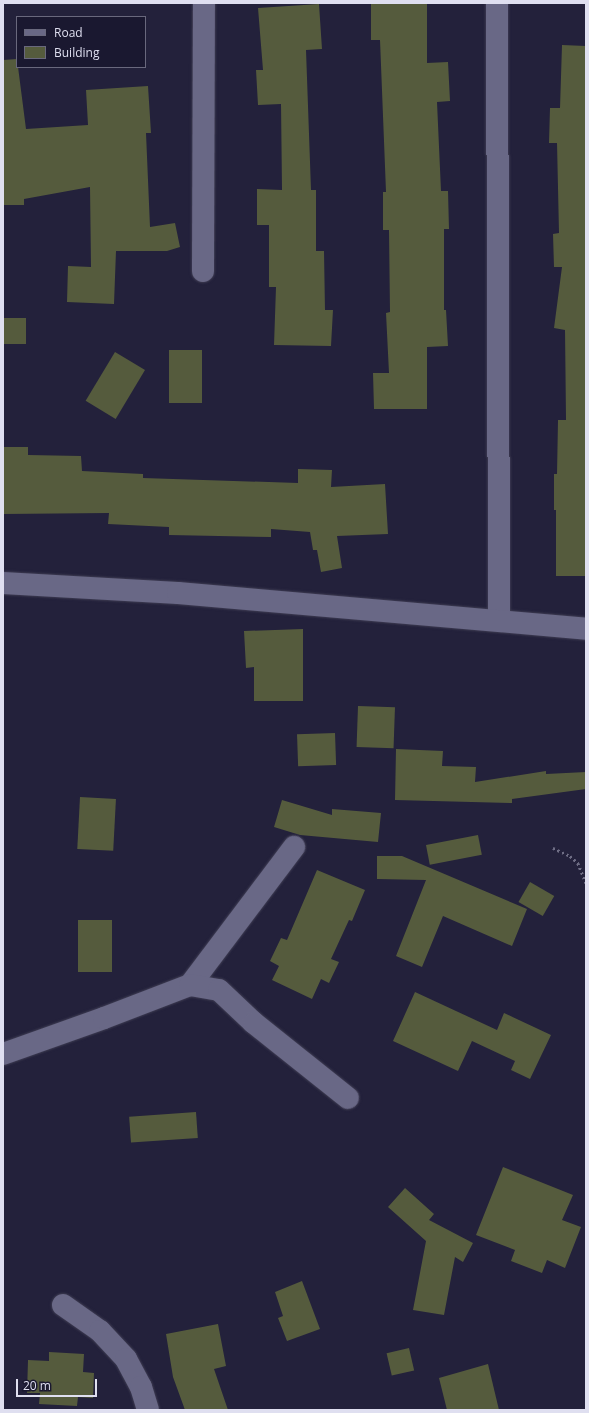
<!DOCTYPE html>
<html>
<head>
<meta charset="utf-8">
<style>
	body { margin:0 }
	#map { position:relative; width:589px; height:1413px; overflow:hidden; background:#23213b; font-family:"Open Sans",sans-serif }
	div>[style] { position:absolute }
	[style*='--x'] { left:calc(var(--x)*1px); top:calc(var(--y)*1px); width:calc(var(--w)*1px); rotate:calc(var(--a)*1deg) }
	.building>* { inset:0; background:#555b3d; transform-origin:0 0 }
	.path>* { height:2.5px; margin-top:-1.25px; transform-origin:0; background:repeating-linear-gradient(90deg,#6f6e85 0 2px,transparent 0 5px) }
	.roads { filter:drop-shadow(0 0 1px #3f3d53) drop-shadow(0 0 1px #3f3d53) }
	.minor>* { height:22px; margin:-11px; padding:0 11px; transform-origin:11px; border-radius:11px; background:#696886 }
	span { translate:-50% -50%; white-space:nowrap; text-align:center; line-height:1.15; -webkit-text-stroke:3px #1a1830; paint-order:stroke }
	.frame { position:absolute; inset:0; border:4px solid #dfdff0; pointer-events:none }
	.legend { position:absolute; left:16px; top:16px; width:130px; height:52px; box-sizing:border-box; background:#1a1830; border:1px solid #69687d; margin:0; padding:5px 7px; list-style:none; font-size:12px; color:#dfdff0 }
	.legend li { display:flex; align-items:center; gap:8px; height:20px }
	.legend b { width:20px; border:1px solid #69687d }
	.scale { position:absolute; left:16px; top:1379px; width:81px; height:18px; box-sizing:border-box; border:2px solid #dfdff0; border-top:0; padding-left:5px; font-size:12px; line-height:14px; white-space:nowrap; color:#dfdff0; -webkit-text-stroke:3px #1a1830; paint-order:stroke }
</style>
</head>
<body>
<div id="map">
	<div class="building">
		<div style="clip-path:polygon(319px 4px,322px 49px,306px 50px,311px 190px,316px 190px,316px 251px,324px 251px,325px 310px,333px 310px,331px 346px,274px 345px,276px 287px,269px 287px,269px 225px,257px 225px,257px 189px,282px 190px,281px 104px,258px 105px,256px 70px,263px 70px,258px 8px)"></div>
		<div style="clip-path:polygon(371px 4px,427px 4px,427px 63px,448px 62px,450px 101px,437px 102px,441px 191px,448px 191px,449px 229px,444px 229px,444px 310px,446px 310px,448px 346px,427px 347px,427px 409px,374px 409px,373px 373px,389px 373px,386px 313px,390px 312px,389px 230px,383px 230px,383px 192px,386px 192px,380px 40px,371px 40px)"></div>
		<div style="clip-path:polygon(562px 45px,586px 46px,586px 576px,556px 576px,556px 510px,554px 510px,554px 474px,557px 474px,558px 420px,566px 420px,565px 330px,554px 328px,562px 267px,554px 267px,553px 234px,559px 233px,557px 143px,549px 143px,550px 108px,560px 108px)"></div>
		<div style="clip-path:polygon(17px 59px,26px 129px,88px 125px,86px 90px,148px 86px,151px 133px,146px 133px,150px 227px,175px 223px,180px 247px,167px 251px,116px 251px,114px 304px,67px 302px,68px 266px,91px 267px,90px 187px,24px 199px,24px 205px,3px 205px,3px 60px)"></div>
		<div style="left:3px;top:318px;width:23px;height:26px"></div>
		<div style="left:169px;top:350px;width:33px;height:53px"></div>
		<div style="left:115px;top:352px;width:35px;height:57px;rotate:31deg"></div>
		<div style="clip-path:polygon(3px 447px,28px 447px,28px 455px,81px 456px,82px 471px,143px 474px,143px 478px,298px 483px,298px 469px,332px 470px,331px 487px,385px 484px,388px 534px,337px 536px,342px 568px,321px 572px,317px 550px,313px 550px,310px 532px,271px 529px,271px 537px,169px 535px,169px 527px,108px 524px,109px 513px,3px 514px)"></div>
		<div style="clip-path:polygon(303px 629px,303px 701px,254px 701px,254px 667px,246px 668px,244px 631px)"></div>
		<div style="left:358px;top:706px;width:37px;height:41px;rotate:2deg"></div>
		<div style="left:335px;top:733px;width:32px;height:38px;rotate:88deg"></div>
		<div style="clip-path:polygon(396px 749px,443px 751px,442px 766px,476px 767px,475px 782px,546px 771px,546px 774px,586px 772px,586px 789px,512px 799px,512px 803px,395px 800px)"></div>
		<div style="left:80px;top:797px;width:36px;height:52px;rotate:3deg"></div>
		<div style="clip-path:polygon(282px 800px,332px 815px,332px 809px,381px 813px,378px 842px,300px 835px,274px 827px)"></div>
		<div style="left:478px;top:835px;width:20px;height:53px;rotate:79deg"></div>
		<div style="clip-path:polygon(377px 856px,402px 856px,527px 909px,512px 946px,443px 916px,422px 967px,396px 956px,426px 880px,377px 879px)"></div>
		<div style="clip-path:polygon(317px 870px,365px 890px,352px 921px,349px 920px,331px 959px,339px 962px,329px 983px,321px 979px,312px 999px,272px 980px,279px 966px,270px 961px,281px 938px,287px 940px)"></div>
		<div style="left:530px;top:882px;width:28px;height:23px;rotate:30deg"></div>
		<div style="left:78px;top:920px;width:34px;height:52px"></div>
		<div style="clip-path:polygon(415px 992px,497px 1030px,504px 1013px,551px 1035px,530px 1079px,511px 1070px,515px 1061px,472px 1041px,458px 1071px,393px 1041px)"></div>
		<div style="left:196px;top:1112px;width:26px;height:67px;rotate:86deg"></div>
		<div style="clip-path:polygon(503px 1167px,573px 1195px,562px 1220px,581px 1227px,565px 1268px,547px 1260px,542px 1273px,511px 1261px,515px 1250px,476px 1235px)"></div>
		<div style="clip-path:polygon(405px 1188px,434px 1214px,429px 1220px,473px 1243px,463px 1262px,455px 1257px,444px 1315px,413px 1310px,426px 1241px,388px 1207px)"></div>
		<div style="clip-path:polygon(302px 1281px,320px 1329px,287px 1341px,278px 1318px,283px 1316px,275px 1292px)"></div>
		<div style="clip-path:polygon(218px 1324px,226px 1366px,214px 1369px,228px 1410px,185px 1410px,173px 1377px,166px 1334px)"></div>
		<div style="left:409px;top:1348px;width:23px;height:23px;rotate:77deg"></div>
		<div style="clip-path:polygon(49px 1352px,84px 1354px,83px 1372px,94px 1373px,93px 1398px,78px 1397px,77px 1406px,39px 1404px,40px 1393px,27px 1393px,28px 1360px,49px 1361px)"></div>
		<div style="clip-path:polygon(488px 1364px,499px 1410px,447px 1410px,439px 1378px)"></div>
	</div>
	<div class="path">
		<div style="--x:553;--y:848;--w:19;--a:25"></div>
		<div style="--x:570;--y:856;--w:11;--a:41"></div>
		<div style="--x:578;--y:863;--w:22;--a:68"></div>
	</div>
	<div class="roads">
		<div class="minor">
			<div style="--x:497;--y:3;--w:617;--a:89.81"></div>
			<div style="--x:203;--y:271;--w:268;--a:-89.8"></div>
			<div style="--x:3;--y:583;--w:175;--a:3.3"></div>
			<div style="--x:178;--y:593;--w:410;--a:5"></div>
			<div style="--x:190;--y:985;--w:173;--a:-53"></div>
			<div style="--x:3;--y:1054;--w:107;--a:-19.6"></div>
			<div style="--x:104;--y:1018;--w:92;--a:-21"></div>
			<div style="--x:190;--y:985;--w:29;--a:10"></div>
			<div style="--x:219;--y:990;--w:48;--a:43.3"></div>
			<div style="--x:254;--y:1023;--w:120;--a:38.6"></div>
			<div style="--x:63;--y:1305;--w:45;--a:35.1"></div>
			<div style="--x:100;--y:1331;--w:38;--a:47"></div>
			<div style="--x:126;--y:1359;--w:32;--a:62"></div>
			<div style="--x:141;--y:1387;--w:24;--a:73"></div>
		</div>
	</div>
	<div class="frame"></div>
	<ul class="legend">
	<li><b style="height:5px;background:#696886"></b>Road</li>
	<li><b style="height:11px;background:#555b3d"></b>Building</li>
	</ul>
	<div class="scale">20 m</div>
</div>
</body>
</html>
